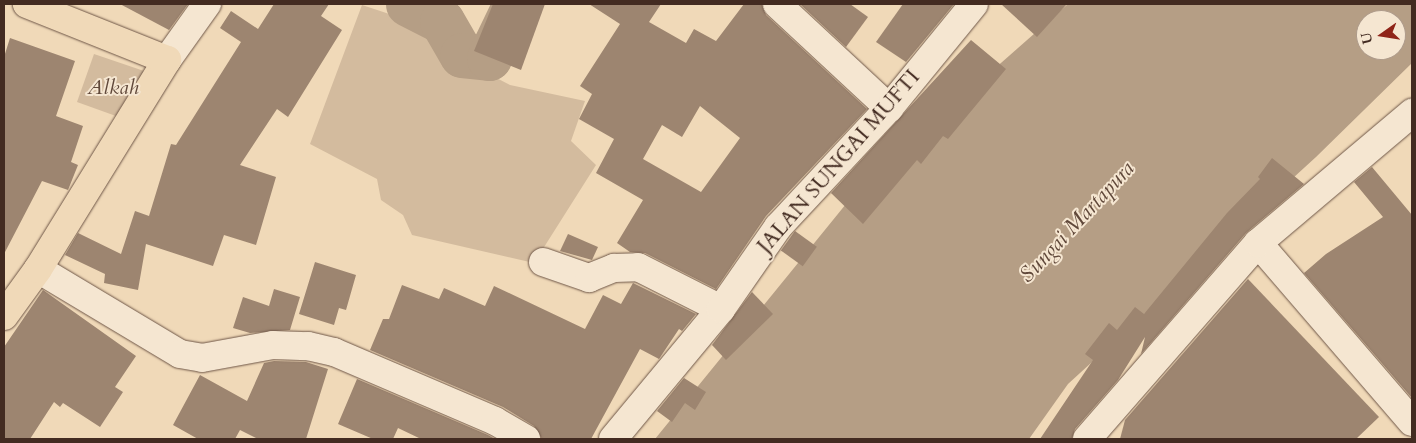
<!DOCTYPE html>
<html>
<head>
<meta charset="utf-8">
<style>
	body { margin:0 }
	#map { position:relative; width:1416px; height:443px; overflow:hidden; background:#f0d9b8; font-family:Cardo,serif }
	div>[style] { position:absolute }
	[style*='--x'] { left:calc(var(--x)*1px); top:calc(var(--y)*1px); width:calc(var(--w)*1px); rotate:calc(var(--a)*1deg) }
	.green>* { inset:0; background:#d3bb9e }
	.water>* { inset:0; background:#b59e85 }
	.river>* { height:45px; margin:-22.5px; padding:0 22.5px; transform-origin:22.5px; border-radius:22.5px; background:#b59e85 }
	.building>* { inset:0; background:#9d8570; transform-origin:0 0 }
	.roads { filter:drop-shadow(0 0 1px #6e5647) drop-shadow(0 0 1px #6e5647) }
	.minor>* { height:28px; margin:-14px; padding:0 14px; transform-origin:14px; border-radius:14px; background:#f5e6d1 }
	.major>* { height:28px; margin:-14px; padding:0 14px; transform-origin:14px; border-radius:14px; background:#f0d9b8 }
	span { translate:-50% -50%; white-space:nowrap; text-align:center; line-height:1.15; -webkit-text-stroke:4px #f5e6d1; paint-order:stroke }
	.park-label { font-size:21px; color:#60483a; font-style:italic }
	.street-label { font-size:21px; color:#432b21 }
	.water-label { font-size:22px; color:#60483a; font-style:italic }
	.frame { position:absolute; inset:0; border:5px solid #432b21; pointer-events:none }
	.north { position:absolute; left:1356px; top:10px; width:50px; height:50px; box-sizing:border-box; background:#f5e6d1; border:1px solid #ae9b8b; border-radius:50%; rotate:257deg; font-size:14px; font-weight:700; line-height:20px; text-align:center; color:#432b21 }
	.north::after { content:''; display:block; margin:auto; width:18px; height:22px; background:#8f2418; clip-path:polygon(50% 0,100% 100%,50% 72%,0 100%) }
</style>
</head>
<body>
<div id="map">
	<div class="green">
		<div style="clip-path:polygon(362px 5px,450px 34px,462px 60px,510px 85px,585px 101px,571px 141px,596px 165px,534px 263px,412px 235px,403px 215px,381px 200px,377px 179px,310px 144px)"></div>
		<div style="clip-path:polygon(94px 54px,144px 71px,148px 79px,127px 120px,77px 102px)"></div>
	</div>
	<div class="water">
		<div style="clip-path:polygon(evenodd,1068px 4px,1412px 4px,1412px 63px,1316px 157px,1068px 384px,1029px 439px,655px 439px,859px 188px,1068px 4px,1366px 20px,1396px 20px,1396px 50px,1366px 50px,1366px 20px)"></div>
	</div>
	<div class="river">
		<div style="--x:408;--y:4;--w:38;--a:27"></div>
		<div style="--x:442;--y:21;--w:39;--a:60"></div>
		<div style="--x:462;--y:55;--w:27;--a:6"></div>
		<div style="--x:489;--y:58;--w:60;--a:-64.3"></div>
	</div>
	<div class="building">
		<div style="clip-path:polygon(120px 4px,188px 4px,169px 30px)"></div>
		<div style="clip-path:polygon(274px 4px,329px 4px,321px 16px,342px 30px,288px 117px,277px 109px,240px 165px,276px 177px,256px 245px,224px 235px,213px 266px,146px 244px,138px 290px,104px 283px,105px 274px,65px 255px,78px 233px,121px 254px,135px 211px,149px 216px,171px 144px,176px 145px,241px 42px,220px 28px,231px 11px,258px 29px)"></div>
		<div style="clip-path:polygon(493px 4px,545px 4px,521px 70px,474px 51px)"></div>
		<div style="clip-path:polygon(evenodd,589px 4px,661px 4px,649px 22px,686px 43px,694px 29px,716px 41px,744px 4px,762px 4px,766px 15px,867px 109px,766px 216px,716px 289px,645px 253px,630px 252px,617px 243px,643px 200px,596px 173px,614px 139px,579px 119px,592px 94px,580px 86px,620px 24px,589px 4px,700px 106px,740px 138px,701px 192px,643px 159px,662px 125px,682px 137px,700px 106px)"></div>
		<div style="clip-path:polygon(800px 4px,850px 4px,868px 17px,846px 47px)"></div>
		<div style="clip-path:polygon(903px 4px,954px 4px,906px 62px,876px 42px)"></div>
		<div style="clip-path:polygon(1001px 4px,1067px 4px,1037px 37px)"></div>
		<div style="clip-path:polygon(10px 38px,75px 61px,56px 116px,83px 126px,71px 162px,78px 165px,68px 190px,42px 181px,4px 254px,4px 57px)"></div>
		<div style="clip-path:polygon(971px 40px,1006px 69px,948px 139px,943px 136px,921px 164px,917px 160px,863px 224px,831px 193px)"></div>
		<div style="clip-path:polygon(1272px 158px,1304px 184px,1246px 233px,1141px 354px,1145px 337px,1118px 380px,1075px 429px,1072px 439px,1040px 439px,1093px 360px,1085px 354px,1109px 323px,1117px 330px,1135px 307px,1144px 314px,1227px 213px,1260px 179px,1258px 177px)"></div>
		<div style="clip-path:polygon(1372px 167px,1412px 215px,1412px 398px,1304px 273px,1326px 254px,1383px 217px,1354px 182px)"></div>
		<div style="left:795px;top:231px;width:27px;height:24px;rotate:36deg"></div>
		<div style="clip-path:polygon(568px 234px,598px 247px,592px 260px,560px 251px)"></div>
		<div style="clip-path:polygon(315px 262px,356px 275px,346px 310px,339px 308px,334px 325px,299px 314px)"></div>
		<div style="clip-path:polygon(1248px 279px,1379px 417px,1356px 439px,1120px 439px,1125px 420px)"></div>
		<div style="clip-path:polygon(633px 283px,696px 314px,682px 331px,679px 329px,659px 359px,640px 349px,591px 439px,542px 439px,534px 426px,503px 407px,370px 350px,383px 319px,389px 319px,402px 285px,439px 299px,444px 288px,485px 306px,494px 286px,585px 329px,603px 295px,621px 304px)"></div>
		<div style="clip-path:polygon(274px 289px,300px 297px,290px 330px,250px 333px,233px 328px,243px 297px,269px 306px)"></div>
		<div style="clip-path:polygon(43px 290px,136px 356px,115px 387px,123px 392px,100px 427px,63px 403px,60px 407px,54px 402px,30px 439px,4px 439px,4px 347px)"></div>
		<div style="clip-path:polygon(752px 292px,773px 314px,726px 360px,712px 345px)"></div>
		<div style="clip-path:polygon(274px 361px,306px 362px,328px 369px,306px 439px,258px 439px,240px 430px,235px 439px,198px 439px,173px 425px,200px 375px,247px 401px,264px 363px)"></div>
		<div style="clip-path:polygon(684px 378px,706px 392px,695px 410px,685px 403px,672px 422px,657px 411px)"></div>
		<div style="clip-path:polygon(357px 379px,488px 435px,495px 439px,421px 439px,398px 428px,393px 439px,373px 439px,338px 424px)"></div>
	</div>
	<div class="roads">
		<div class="minor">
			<div style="--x:777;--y:4;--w:153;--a:42.9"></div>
			<div style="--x:167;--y:60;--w:69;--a:-54.5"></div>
			<div style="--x:1258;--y:243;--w:236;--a:49.3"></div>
			<div style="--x:543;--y:262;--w:49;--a:19.2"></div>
			<div style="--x:589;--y:278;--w:27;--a:-22"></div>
			<div style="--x:614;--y:268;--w:24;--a:-2"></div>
			<div style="--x:638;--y:267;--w:93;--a:26.8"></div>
			<div style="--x:38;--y:269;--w:165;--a:30.9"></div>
			<div style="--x:180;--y:354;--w:22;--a:10"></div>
			<div style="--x:202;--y:358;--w:72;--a:-10.4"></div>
			<div style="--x:273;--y:345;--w:35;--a:2"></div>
			<div style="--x:308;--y:346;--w:27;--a:13"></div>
			<div style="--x:334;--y:352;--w:175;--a:23.2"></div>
			<div style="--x:495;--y:421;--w:36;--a:30"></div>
			<div style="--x:613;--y:439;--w:169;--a:-50.3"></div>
			<div style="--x:721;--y:309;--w:100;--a:-55.2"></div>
			<div style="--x:778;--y:227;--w:163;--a:-47"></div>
			<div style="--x:889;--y:108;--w:134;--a:-50.7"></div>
			<div style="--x:1087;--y:439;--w:260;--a:-48.9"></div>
			<div style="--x:1258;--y:243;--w:202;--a:-40.2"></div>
		</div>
		<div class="major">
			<div style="--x:4;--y:316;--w:58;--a:-54.1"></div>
			<div style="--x:38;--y:269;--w:246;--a:-58.3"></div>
			<div style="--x:167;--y:60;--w:151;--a:-158.2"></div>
		</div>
	</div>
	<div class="park-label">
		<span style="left:113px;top:88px">Alkah</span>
	</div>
	<div class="street-label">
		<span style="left:839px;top:162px;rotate:-49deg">JALAN SUNGAI MUFTI</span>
	</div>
	<div class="water-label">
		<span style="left:1077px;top:222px;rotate:-47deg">Sungai Martapura</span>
	</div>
	<div class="frame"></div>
	<div class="north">U</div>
</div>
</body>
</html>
